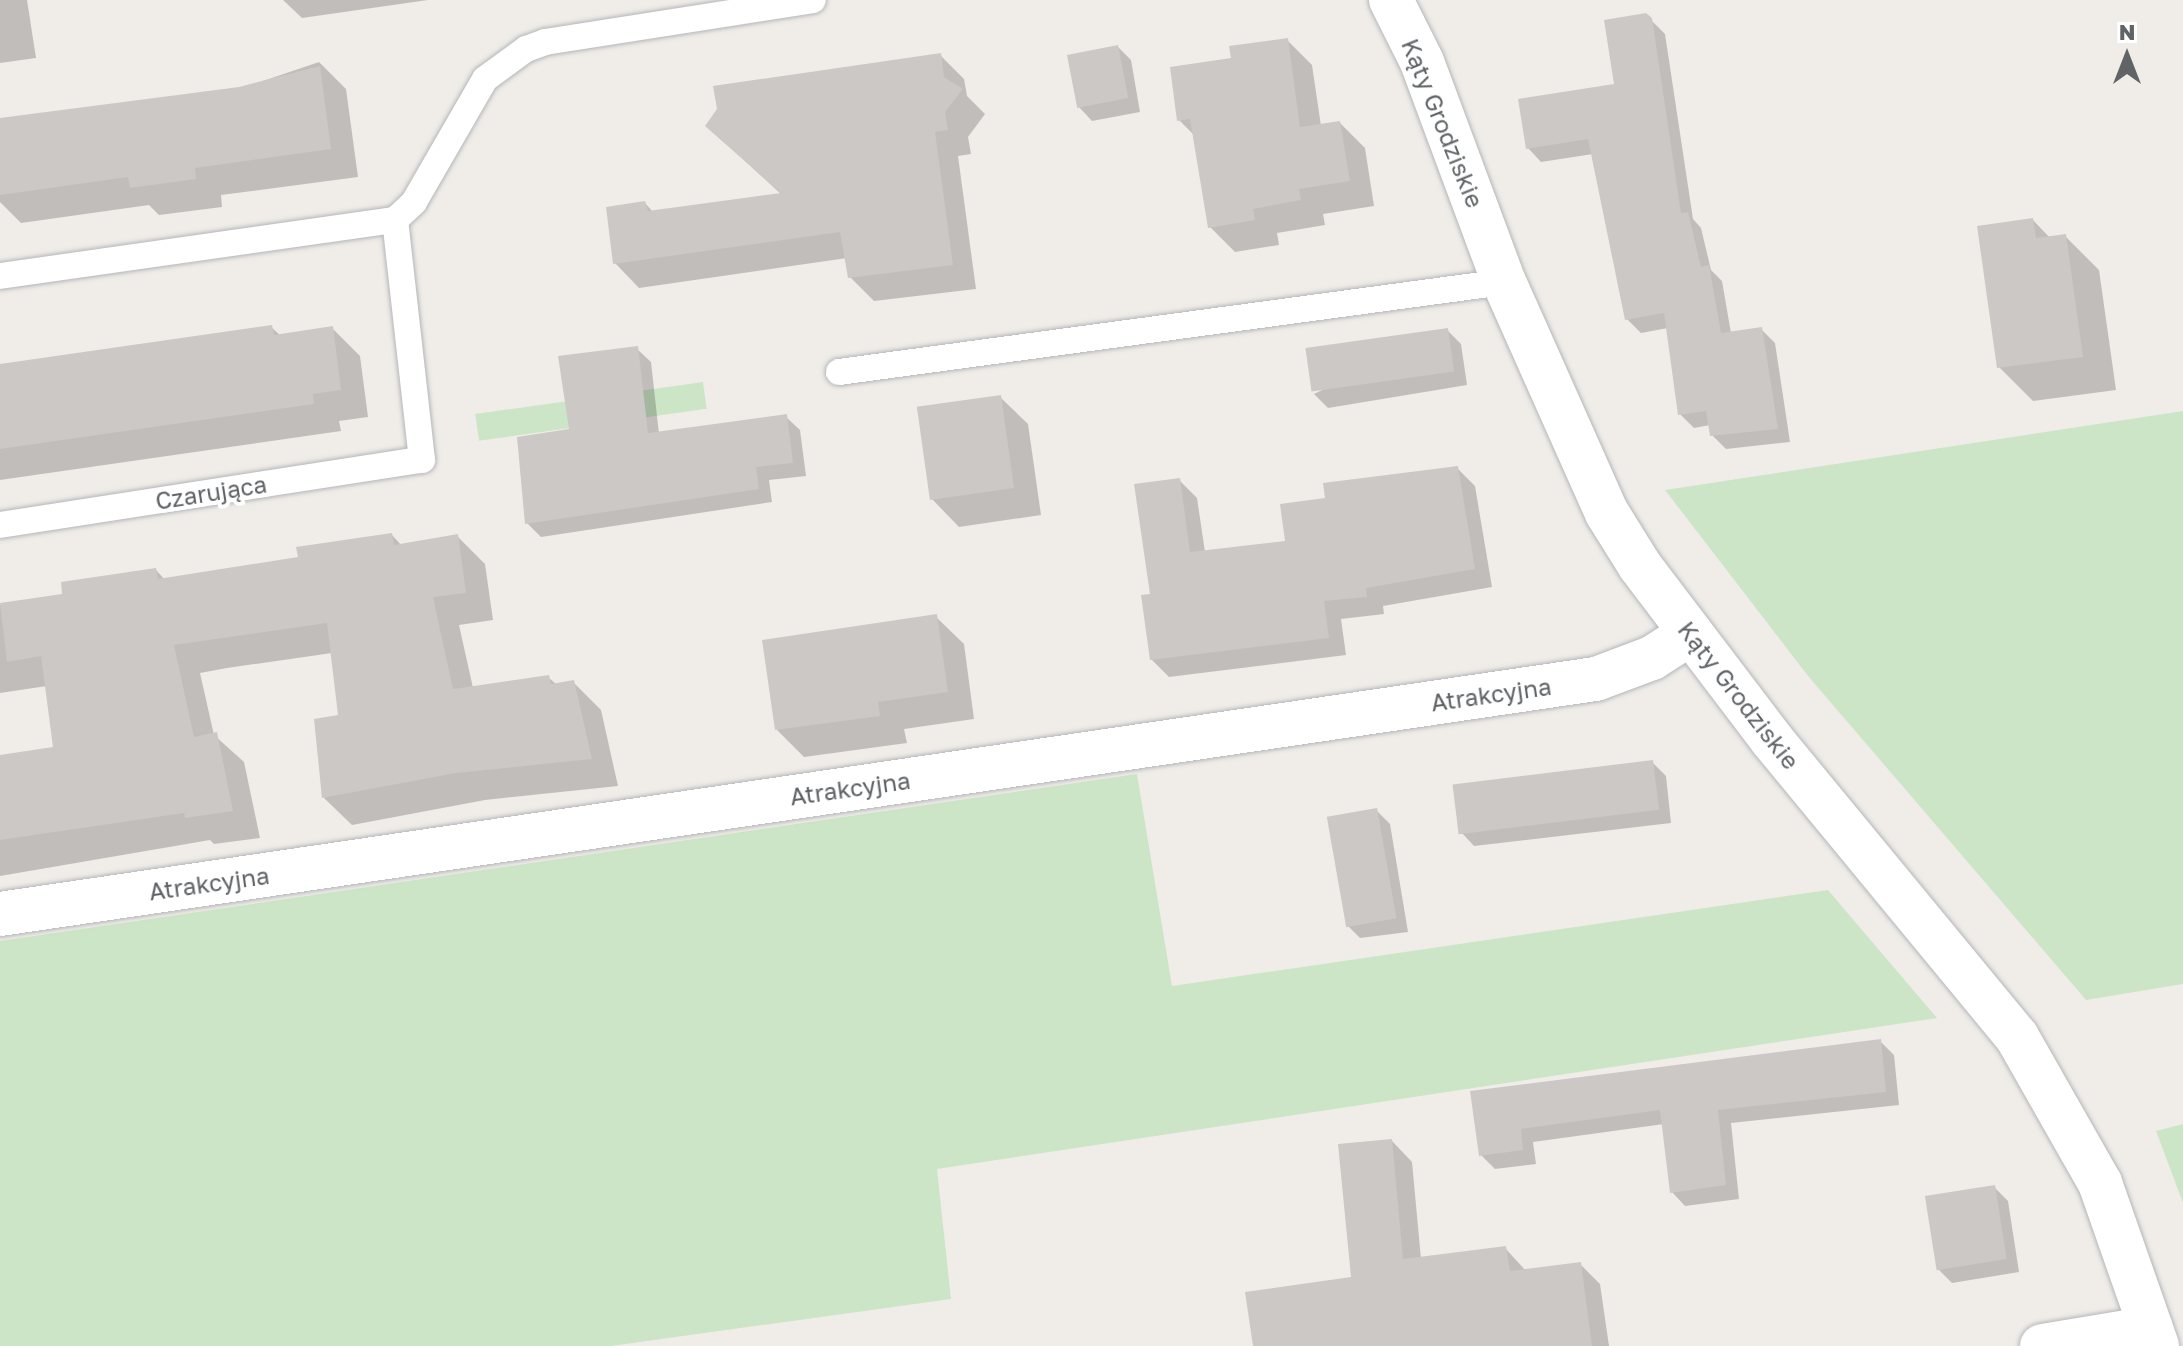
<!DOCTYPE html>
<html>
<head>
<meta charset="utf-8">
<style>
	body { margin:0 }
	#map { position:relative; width:2183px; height:1346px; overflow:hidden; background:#f0ede9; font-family:"Golos Text",sans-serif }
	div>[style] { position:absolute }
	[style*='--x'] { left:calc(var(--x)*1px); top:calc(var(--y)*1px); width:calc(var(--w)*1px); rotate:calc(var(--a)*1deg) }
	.green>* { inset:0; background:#cde5c7; transform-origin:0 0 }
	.shadow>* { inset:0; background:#0003 }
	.building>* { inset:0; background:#ccc8c5; transform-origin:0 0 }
	.roads { filter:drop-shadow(0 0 2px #b3b6b9) drop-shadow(0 0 2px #b3b6b9) }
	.service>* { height:26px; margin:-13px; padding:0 13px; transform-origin:13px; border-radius:13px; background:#fff }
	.minor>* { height:44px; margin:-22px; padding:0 22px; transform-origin:22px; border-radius:22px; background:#fff }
	.tertiary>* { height:44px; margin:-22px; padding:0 22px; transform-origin:22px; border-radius:22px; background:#fff }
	span { translate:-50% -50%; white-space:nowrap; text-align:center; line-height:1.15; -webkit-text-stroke:8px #fff; paint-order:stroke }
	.street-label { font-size:24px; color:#606467 }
	.north { position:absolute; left:2087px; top:16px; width:80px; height:80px; -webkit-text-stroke:6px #fff; paint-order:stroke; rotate:0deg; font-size:22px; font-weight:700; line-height:32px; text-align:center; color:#606467 }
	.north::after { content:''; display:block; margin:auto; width:28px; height:36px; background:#606467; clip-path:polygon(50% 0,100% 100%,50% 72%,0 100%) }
</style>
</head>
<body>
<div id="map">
	<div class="green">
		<div style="left:703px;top:382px;width:27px;height:230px;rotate:82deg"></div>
		<div style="clip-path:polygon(2183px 411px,2183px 984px,2086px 1000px,1808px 676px,1665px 490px)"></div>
		<div style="clip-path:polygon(1137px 774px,1172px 986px,1828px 890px,1937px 1018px,937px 1169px,951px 1299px,611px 1346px,0 1346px,0 941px)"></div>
		<div style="clip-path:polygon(2183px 1124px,2183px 1203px,2156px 1131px)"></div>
	</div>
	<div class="shadow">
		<div style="clip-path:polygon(0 0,27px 0,36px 58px,0 63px)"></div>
		<div style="clip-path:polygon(283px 0,428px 0,302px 18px)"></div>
		<div style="clip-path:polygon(1651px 20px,1665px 34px,1693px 219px,1701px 228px,1711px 270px,1722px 281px,1731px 333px,1761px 329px,1775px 343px,1790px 442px,1726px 449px,1712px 435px,1710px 425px,1694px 428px,1680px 414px,1668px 328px,1641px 333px,1627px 319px,1593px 154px,1541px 162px,1528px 148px,1616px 86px)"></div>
		<div style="clip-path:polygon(1287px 40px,1312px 65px,1321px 126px,1340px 123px,1365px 148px,1374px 206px,1323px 214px,1325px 225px,1277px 233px,1279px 245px,1235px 252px,1210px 227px,1194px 135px,1179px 120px,1233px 59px)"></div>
		<div style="clip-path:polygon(1118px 47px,1131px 60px,1140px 112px,1092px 121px,1079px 107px)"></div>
		<div style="clip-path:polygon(940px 55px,964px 79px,967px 96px,985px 114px,968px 137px,971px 154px,958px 156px,976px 289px,874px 301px,850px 277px,847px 258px,639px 288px,615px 263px,645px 203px,653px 212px,782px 195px,707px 126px)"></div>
		<div style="clip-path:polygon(319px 62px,346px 89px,358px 177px,221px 195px,222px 207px,159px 215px,149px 205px,21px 223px,0 202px,0 120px,239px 89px)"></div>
		<div style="clip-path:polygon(2033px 220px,2050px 238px,2065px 236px,2099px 270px,2116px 390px,2033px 401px,1999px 367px)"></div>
		<div style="clip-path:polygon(271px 327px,281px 336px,332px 328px,360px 356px,368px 417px,339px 421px,341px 431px,0 480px,0 365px)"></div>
		<div style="clip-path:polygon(1447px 330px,1461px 344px,1467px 385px,1328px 408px,1314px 394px)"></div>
		<div style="clip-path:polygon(637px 349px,651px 362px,659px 434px,786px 417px,800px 430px,806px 476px,769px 480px,772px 502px,541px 537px,527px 523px,571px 430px)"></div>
		<div style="clip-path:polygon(1000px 397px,1028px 424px,1041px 515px,959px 527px,932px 499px)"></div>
		<div style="clip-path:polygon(1457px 468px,1475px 486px,1492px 587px,1383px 606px,1384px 614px,1341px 619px,1346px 655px,1169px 677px,1151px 659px,1153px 595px,1179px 480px,1197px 498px,1205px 552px,1288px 543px,1328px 499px)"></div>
		<div style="clip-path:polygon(392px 535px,402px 546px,457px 536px,485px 564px,493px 620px,459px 625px,473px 688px,548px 677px,557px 685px,574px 683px,601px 710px,618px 786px,485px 800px,352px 825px,324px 798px,340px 717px,332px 653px,227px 668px,200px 673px,214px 735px,244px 762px,260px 838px,214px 844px,210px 840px,0 876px,0 757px,56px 749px,47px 686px,0 693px,0 605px,65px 596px,156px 570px,165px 580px,300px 559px)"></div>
		<div style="clip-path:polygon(936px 617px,964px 644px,974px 719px,904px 729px,907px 743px,804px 757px,777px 730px)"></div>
		<div style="clip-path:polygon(1652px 762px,1666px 776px,1671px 823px,1474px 846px,1461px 832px)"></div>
		<div style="clip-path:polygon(1376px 810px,1390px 824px,1408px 932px,1360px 938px,1346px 924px)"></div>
		<div style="clip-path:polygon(1880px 1041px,1894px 1055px,1899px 1105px,1731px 1123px,1739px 1199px,1685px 1206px,1672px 1192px,1664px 1124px,1533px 1142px,1536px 1164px,1495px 1169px,1481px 1155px,1473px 1093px)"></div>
		<div style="clip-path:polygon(1392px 1141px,1412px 1162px,1421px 1259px,1505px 1248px,1526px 1271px,1580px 1264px,1600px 1284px,1609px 1346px,1255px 1346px,1353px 1279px)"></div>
		<div style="clip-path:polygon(1994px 1187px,2008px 1201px,2019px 1272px,1952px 1283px,1938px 1269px)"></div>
	</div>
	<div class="building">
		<div style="clip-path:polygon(1646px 13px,1652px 18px,1681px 213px,1688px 212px,1701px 267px,1709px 265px,1721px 333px,1762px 327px,1778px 429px,1710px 436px,1706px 411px,1678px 415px,1664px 313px,1625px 320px,1588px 139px,1526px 149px,1518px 99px,1614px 84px,1604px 20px)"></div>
		<div style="clip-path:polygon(1288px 38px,1300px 127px,1340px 121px,1350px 181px,1299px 189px,1301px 200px,1253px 209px,1255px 220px,1208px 228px,1190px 119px,1177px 121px,1170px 67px,1231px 58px,1229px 46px)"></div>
		<div style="left:1118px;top:45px;width:54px;height:52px;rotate:79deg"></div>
		<div style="clip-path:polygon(941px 53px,944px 77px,963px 89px,945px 112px,948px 130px,935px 132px,953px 265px,848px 278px,840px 232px,613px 264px,606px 207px,645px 201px,648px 211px,781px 193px,705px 126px,717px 109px,713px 86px)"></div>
		<div style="clip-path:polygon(320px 66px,331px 149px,195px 168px,196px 179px,130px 188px,128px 177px,0 195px,0 118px,239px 87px)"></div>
		<div style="clip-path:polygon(2033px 218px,2036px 238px,2066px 234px,2083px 357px,1997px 368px,1977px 226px)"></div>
		<div style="clip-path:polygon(272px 325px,274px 335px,333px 326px,341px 390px,313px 394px,314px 404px,0 449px,0 364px)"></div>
		<div style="left:1448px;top:328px;width:44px;height:144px;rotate:82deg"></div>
		<div style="clip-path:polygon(638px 346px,648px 433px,787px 414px,793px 463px,756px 467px,759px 489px,525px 524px,517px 437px,569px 429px,558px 356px)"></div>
		<div style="left:1001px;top:395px;width:94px;height:85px;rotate:82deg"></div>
		<div style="clip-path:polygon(1458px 466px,1475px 569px,1366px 588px,1367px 597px,1324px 601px,1329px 638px,1150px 660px,1141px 595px,1150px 594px,1134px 484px,1180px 478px,1190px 552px,1285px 541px,1280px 504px,1325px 498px,1323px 483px)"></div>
		<div style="clip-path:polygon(392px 533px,394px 545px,458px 534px,466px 593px,433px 597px,453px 689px,549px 675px,551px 684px,574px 680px,592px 759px,456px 773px,322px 798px,314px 719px,338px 715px,327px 623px,174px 645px,194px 737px,217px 732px,233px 811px,185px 818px,184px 813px,0 840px,0 755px,53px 747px,41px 656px,7px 662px,0 603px,62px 594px,61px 582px,156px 568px,158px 579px,298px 557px,296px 547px)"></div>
		<div style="clip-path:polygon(937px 614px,948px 692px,878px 702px,880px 716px,775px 730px,762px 640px)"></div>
		<div style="left:1653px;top:760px;width:50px;height:202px;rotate:83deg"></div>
		<div style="left:1377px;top:808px;width:112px;height:51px;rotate:80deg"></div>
		<div style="clip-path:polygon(1881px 1039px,1886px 1092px,1718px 1110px,1726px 1185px,1670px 1193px,1660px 1110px,1521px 1129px,1523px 1150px,1479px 1156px,1470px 1091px)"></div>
		<div style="clip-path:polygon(1392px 1139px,1403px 1259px,1506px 1246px,1510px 1271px,1581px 1262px,1592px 1346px,1253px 1346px,1245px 1292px,1351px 1277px,1338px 1144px)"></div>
		<div style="left:1995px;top:1185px;width:75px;height:71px;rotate:81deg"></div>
	</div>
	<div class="roads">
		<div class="service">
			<div style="--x:0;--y:276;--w:399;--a:-8.1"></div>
			<div style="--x:395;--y:220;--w:26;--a:-43"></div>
			<div style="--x:414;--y:202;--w:142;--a:-60"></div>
			<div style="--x:485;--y:79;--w:51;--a:-36.2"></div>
			<div style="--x:526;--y:49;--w:20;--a:-20"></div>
			<div style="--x:545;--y:42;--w:271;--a:-8.9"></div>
			<div style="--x:839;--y:372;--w:671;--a:-7.71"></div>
			<div style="--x:0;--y:525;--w:427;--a:-8.8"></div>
			<div style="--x:422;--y:460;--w:242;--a:-96.4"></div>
		</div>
		<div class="minor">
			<div style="--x:0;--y:914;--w:1613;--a:-8.38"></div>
			<div style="--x:1596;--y:679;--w:60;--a:-20.6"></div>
			<div style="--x:1652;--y:658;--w:46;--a:-32.7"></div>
			<div style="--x:2042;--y:1346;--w:110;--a:-9.4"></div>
		</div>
		<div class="tertiary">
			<div style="--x:1391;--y:0;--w:69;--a:63.4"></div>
			<div style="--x:1422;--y:62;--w:235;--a:69.6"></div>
			<div style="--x:1504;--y:282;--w:253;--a:66"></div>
			<div style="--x:1607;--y:513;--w:62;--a:58.1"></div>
			<div style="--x:1640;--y:566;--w:218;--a:52.8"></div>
			<div style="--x:1772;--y:740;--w:385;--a:50.5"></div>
			<div style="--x:2017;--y:1037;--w:168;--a:60.4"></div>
			<div style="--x:2100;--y:1183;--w:173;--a:70.7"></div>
		</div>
	</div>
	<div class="street-label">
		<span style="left:1443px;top:123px;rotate:68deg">Kąty Grodziskie</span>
		<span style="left:211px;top:492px;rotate:-9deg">Czarująca</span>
		<span style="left:1491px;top:694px;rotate:-8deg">Atrakcyjna</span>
		<span style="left:1739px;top:695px;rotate:52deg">Kąty Grodziskie</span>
		<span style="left:850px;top:788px;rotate:-8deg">Atrakcyjna</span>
		<span style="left:209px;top:883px;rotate:-8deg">Atrakcyjna</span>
	</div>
	<div class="north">N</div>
</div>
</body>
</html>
